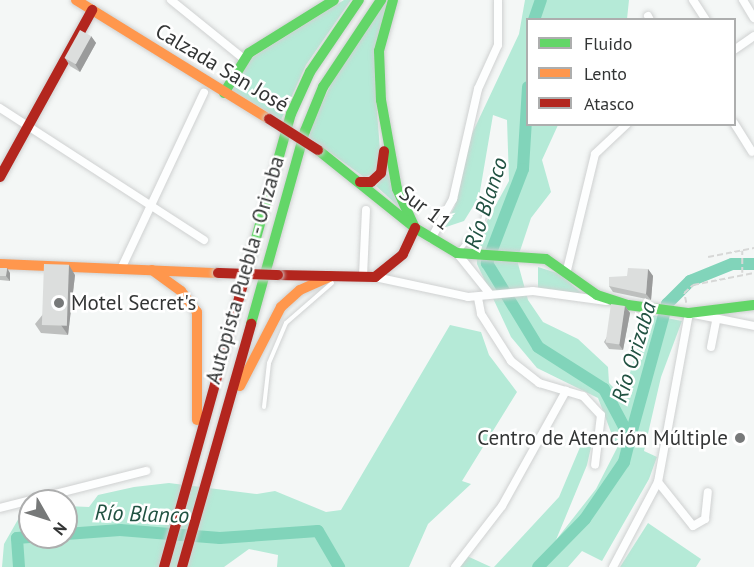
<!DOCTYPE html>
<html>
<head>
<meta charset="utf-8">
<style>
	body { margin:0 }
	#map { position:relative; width:754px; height:567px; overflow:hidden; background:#f4f7f6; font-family:"PT Sans",sans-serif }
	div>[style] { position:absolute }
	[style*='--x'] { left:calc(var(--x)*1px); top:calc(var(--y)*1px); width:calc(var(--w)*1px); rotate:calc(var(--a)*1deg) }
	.green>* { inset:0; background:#b5ead7 }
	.river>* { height:12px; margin:-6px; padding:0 6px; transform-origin:6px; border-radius:6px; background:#81d4ba }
	.path>* { height:1.5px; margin-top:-0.75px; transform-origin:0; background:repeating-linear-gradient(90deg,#d7d8d7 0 6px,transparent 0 9px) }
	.roads { filter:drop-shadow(0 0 2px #cfd1d1) drop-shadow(0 0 2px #cfd1d1) }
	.lane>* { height:4px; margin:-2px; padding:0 2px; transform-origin:2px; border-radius:2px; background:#fdfefe }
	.street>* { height:8px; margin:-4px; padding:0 4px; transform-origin:4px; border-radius:4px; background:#fdfefe }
	.fast>* { height:10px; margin:-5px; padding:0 5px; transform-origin:5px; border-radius:5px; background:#63d668 }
	.slow>* { height:10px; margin:-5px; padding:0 5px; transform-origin:5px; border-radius:5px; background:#ff974d }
	.jam>* { height:10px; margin:-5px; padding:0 5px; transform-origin:5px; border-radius:5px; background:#b3261e }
	.bridges { filter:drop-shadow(0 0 2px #cfd1d1) drop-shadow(0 0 2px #cfd1d1) }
	.jam-bridge>* { height:10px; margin:-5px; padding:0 5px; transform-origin:5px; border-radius:5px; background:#b3261e }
	.wall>* { inset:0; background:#bdbfbe }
	.shaded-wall>* { inset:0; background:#9a9b9b }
	.building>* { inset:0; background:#dcdedd; transform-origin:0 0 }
	.dots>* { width:16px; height:16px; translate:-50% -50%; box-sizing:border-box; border:3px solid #fff; border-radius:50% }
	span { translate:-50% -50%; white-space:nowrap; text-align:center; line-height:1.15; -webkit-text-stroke:5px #fff; paint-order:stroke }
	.street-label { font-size:21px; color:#333535 }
	.poi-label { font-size:21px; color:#333535 }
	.left { translate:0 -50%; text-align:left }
	.right { translate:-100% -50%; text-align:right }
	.water-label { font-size:22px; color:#215242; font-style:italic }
	.legend { position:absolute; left:526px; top:18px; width:210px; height:108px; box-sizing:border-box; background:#fff; border:2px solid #adaeae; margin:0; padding:8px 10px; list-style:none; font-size:18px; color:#333535 }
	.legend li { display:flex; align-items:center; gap:12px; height:30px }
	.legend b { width:30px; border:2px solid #adaeae }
	.north { position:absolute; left:18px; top:489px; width:60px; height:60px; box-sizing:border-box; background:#fff; border:2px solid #adaeae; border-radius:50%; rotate:129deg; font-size:16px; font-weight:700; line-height:24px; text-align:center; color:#333535 }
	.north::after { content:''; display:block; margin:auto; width:21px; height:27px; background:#777979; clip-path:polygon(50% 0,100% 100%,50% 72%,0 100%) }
</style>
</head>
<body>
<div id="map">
	<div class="green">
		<div style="clip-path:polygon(344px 0,351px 0,306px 65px,281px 120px,231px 90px,251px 58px)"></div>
		<div style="clip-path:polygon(387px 0,375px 85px,381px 163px,378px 172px,364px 177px,307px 136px,335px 75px)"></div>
		<div style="clip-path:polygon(525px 0,629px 0,627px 19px,528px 20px,528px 124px,558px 125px,542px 160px,551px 192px,531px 218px,517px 260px,528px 300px,543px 322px,578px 339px,608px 367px,609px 383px,623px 397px,647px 314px,682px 321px,661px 377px,644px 451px,657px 457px,649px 479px,602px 561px,582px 551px,568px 567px,494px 567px,559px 497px,586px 433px,594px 434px,587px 465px,556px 540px,596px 489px,617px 448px,598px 398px,537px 368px,511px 337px,477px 264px,477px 239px,509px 181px,507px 120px,493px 115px,479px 197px,464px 221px,443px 228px,455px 206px,470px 138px,519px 34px)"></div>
		<div style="clip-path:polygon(387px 173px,408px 215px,376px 186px)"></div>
		<div style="clip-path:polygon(538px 267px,560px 274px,586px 297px,538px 291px)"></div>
		<div style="clip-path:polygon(450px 325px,481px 332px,489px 355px,517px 392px,462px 481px,471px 484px,428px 524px,409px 567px,277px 567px,278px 555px,249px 549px,224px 567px,2px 567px,4px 544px,20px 516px,30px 512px,30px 537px,66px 537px,66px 506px,89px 507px,98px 495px,134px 487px,169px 483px,257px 494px,275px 491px,326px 512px,341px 510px)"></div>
		<div style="clip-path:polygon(648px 523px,701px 559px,696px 567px,620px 567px)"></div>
		<div style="clip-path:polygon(467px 556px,491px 567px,458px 567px)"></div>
	</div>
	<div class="river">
		<div style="--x:534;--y:20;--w:21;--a:-71"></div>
		<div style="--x:528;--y:87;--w:82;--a:93.5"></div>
		<div style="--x:523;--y:169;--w:101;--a:111"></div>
		<div style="--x:487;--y:263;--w:98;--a:58.7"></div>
		<div style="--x:538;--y:347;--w:78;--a:32.5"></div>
		<div style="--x:604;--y:389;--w:55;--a:62"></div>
		<div style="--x:630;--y:438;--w:25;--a:104"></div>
		<div style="--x:624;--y:462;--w:69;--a:124.4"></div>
		<div style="--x:585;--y:519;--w:67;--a:134.4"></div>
		<div style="--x:630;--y:438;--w:139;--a:-74.6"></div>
		<div style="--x:667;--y:304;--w:33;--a:-45"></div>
		<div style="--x:690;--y:281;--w:45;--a:-22"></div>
		<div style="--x:732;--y:264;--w:22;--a:0"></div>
		<div style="--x:66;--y:534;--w:54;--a:-4.2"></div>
		<div style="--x:120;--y:530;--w:100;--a:4.6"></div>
		<div style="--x:220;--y:538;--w:98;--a:-4.1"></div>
		<div style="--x:318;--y:531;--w:42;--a:59.7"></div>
		<div style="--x:19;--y:567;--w:29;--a:-94"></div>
		<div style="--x:17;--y:538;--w:13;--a:-4"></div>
	</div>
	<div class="path">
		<div style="--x:708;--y:257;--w:47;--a:-11.1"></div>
		<div style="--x:742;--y:273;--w:22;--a:-90"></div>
		<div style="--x:686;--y:303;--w:10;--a:-101"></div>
		<div style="--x:684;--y:293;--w:12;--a:-42"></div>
		<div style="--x:693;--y:285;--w:62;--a:-11.1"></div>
	</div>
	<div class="roads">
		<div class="lane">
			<div style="--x:460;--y:250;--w:35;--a:-51"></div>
			<div style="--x:482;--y:223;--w:45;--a:-73.2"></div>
			<div style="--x:264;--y:407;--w:44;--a:-83.5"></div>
			<div style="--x:269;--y:363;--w:43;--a:-67"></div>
			<div style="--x:286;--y:323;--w:61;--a:-41"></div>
		</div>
		<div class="street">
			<div style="--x:171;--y:0;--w:92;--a:38.9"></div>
			<div style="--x:693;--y:0;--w:24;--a:57"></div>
			<div style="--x:743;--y:0;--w:21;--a:59"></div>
			<div style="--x:648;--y:16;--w:4;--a:63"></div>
			<div style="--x:734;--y:50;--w:24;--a:-35"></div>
			<div style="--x:0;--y:108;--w:243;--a:32.9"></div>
			<div style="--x:734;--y:123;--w:34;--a:58"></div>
			<div style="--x:431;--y:239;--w:46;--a:-61.2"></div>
			<div style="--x:453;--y:199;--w:113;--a:-77.2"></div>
			<div style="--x:478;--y:89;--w:48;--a:-65.6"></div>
			<div style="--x:498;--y:45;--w:45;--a:-90"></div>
			<div style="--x:457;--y:253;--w:51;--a:51.3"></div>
			<div style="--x:121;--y:269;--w:195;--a:-64.8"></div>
			<div style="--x:567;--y:270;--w:119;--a:-76.4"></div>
			<div style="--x:595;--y:154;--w:44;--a:-43.2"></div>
			<div style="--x:363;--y:276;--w:66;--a:-87.4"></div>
			<div style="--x:375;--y:277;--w:95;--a:12.1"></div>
			<div style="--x:468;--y:297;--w:65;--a:-5.3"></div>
			<div style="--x:533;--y:291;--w:74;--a:7.8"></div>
			<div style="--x:478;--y:298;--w:16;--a:79"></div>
			<div style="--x:481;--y:314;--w:56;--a:57.4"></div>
			<div style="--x:511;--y:361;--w:36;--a:38"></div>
			<div style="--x:539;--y:383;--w:46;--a:16.5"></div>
			<div style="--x:583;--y:396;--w:26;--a:47"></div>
			<div style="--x:601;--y:415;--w:50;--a:96.8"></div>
			<div style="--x:711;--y:347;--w:26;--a:-79"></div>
			<div style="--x:658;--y:482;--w:56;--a:51.5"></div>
			<div style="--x:693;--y:526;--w:14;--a:-30"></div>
			<div style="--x:705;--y:519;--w:27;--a:-84"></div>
			<div style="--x:0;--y:508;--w:151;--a:-14.2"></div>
			<div style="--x:455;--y:567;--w:77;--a:-52.4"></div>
			<div style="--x:502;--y:506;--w:132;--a:-60.9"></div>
			<div style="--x:613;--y:567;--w:96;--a:-62.1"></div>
			<div style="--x:658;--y:482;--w:172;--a:-79.6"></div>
			<div style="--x:689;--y:313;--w:66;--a:11.3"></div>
		</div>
		<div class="fast">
			<div style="--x:393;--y:0;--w:53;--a:105.4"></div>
			<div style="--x:379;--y:51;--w:49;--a:87.7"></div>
			<div style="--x:381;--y:100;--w:90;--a:79.8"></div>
			<div style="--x:397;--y:189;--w:43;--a:65.2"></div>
			<div style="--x:224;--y:93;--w:47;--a:-58"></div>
			<div style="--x:249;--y:53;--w:100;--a:-31.9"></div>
			<div style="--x:318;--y:150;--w:124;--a:38.8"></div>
			<div style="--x:415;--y:228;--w:49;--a:30.8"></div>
			<div style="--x:457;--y:253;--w:89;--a:3.9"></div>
			<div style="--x:546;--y:259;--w:62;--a:35.2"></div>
			<div style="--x:597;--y:295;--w:33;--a:18"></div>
			<div style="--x:628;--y:305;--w:62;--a:7.5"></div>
			<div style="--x:689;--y:313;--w:65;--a:-7"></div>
			<div style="--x:251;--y:256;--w:148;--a:-74.3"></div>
			<div style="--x:291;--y:114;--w:46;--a:-65.7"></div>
			<div style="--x:310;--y:72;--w:87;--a:-55.8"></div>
			<div style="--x:251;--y:324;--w:200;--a:-74.4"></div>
			<div style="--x:305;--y:131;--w:48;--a:-67.8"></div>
			<div style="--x:323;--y:87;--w:105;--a:-56.3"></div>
		</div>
		<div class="slow">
			<div style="--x:76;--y:0;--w:227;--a:31.7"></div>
			<div style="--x:0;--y:264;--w:218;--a:2.4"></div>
			<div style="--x:152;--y:270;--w:36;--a:36"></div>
			<div style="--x:181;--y:291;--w:26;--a:53"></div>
			<div style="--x:197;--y:312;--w:108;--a:90"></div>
			<div style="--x:240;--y:386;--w:89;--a:-62.6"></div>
			<div style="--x:281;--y:307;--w:25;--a:-42"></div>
			<div style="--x:300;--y:290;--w:34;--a:-24"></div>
		</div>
		<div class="jam">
			<div style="--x:0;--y:177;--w:191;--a:-61.1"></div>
			<div style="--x:360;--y:182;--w:11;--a:0"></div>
			<div style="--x:371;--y:182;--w:13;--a:-42"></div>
			<div style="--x:381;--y:173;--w:22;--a:-82"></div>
			<div style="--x:278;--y:275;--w:97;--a:1.2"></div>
			<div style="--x:375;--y:277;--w:36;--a:-39"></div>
			<div style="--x:403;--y:254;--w:29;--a:-65"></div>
			<div style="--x:164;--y:567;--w:323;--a:-74.4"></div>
			<div style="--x:182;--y:567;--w:253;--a:-74.1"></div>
		</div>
	</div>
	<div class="bridges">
		<div class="jam-bridge">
			<div style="--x:269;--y:119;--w:58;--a:32.3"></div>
			<div style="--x:218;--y:273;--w:60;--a:1.9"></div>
		</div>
	</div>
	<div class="wall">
		<div style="clip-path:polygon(91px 36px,96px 43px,80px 72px,70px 66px,65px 58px)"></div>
		<div style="clip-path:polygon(0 268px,10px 273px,10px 281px,0 280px)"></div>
		<div style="clip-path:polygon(648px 269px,653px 276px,651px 300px,613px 292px,609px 286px,627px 276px)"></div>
		<div style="clip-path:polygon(75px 275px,68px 335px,41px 333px,35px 324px)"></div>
		<div style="clip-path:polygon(625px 306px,630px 313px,623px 350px,609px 349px,604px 342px)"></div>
	</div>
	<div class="shaded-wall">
		<div style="clip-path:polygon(91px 36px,96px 43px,80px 72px,75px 64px)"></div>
		<div style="clip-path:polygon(69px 265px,75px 275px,68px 335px,61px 325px)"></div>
		<div style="clip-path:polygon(7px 268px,10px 273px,10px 281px,6px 276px)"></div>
		<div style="clip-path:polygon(648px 269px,653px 276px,651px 300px,646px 294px)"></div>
		<div style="clip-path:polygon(625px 306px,630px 313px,623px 350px,618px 343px)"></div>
	</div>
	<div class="building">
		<div style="left:80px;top:30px;width:13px;height:32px;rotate:29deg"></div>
		<div style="left:44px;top:264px;width:25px;height:61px;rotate:2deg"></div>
		<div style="clip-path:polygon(0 268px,7px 268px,6px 276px,0 276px)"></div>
		<div style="clip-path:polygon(628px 268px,648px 269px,646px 294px,609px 286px,609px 277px,627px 276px)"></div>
		<div style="left:611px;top:304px;width:14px;height:39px;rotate:8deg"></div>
	</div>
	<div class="dots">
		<div style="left:59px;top:303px;background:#777979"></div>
		<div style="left:740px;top:438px;background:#777979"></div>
	</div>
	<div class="street-label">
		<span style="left:222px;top:68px;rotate:31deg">Calzada San José</span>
		<span style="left:425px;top:208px;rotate:37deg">Sur 11</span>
		<span style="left:245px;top:270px;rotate:-74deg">Autopista Puebla - Orizaba</span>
	</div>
	<div class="poi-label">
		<span class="left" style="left:71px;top:303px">Motel Secret's</span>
		<span class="right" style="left:728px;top:438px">Centro de Atención Múltiple</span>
	</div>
	<div class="water-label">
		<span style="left:486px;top:203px;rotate:-72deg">Río Blanco</span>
		<span style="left:634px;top:352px;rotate:-73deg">Río Orizaba</span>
		<span style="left:142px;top:514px;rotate:2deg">Río Blanco</span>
	</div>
	<ul class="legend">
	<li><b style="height:8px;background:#63d668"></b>Fluido</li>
	<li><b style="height:8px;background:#ff974d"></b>Lento</li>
	<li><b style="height:8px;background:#b3261e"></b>Atasco</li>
	</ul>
	<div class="north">N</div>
</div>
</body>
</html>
